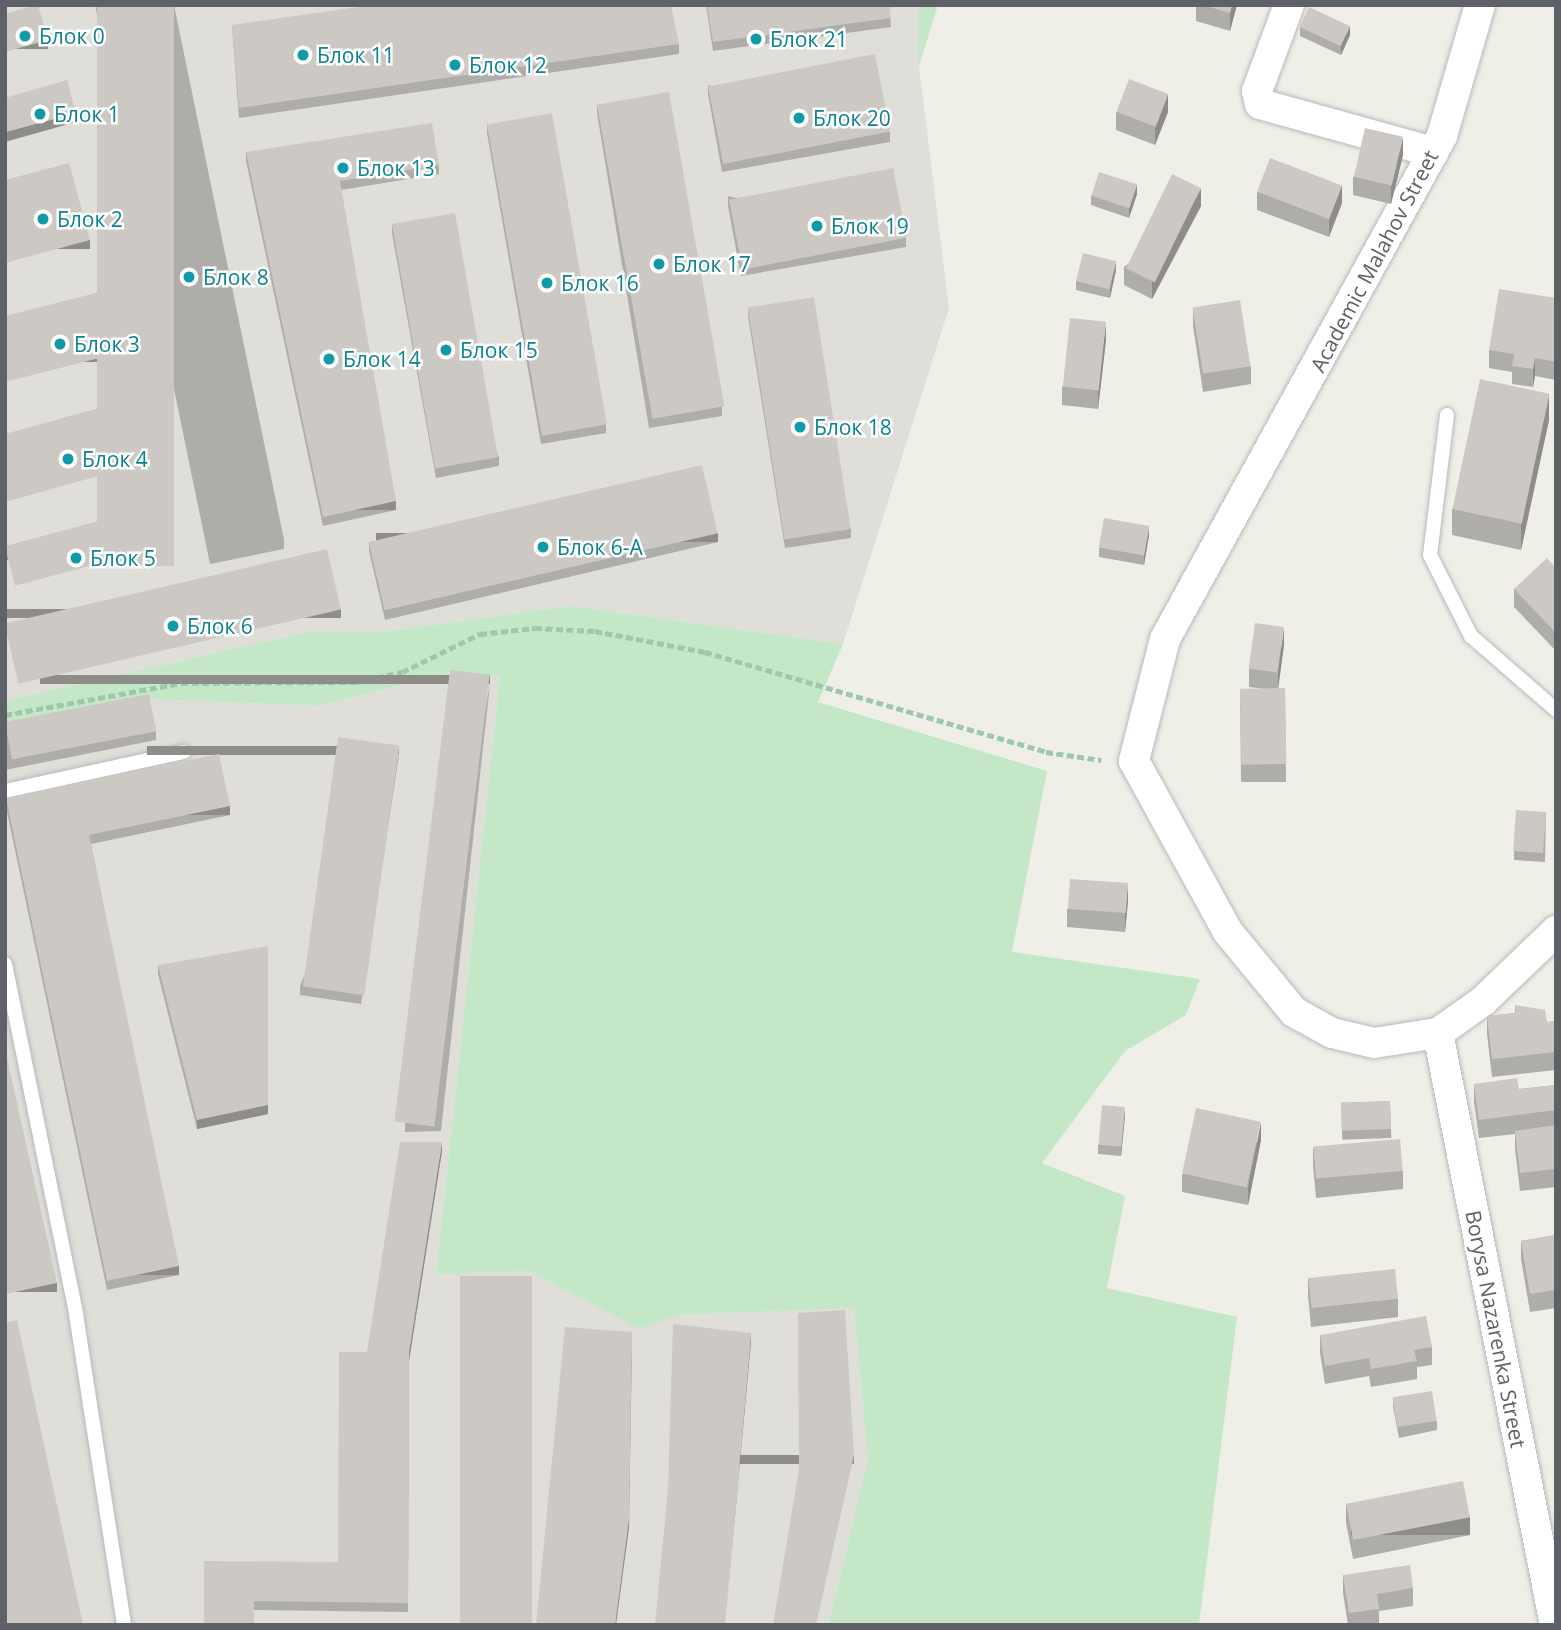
<!DOCTYPE html>
<html>
<head>
<meta charset="utf-8">
<style>
	body { margin:0 }
	#map { position:relative; width:1561px; height:1630px; overflow:hidden; background:#f0efe7; font-family:"Open Sans",sans-serif }
	div>[style] { position:absolute }
	[style*='--x'] { left:calc(var(--x)*1px); top:calc(var(--y)*1px); width:calc(var(--w)*1px); rotate:calc(var(--a)*1deg) }
	.industrial>* { inset:0; background:#dfded9 }
	.green>* { inset:0; background:#c4e7c7 }
	.path>* { height:4.5px; margin-top:-2.25px; transform-origin:0; background:repeating-linear-gradient(90deg,#9dc8ad 0 7px,transparent 0 10.5px) }
	.roads { filter:drop-shadow(0 0 2px #b7b9bd) drop-shadow(0 0 2px #b7b9bd) }
	.service>* { height:14px; margin:-7px; padding:0 7px; transform-origin:7px; border-radius:7px; background:#fff }
	.minor>* { height:30px; margin:-15px; padding:0 15px; transform-origin:15px; border-radius:15px; background:#fff }
	.wall>* { inset:0; background:#afada9; transform-origin:0 0 }
	.shaded-wall>* { inset:0; background:#8f8d89; transform-origin:0 0 }
	.building>* { inset:0; background:#ccc9c4; transform-origin:0 0 }
	.dots>* { width:19px; height:19px; translate:-50% -50%; box-sizing:border-box; border:4px solid #fff; border-radius:50% }
	span { translate:-50% -50%; white-space:nowrap; text-align:center; line-height:1.15; -webkit-text-stroke:5px #fff; paint-order:stroke }
	.culture-label { font-size:21px; color:#0d838f }
	.left { translate:0 -50%; text-align:left }
	.street-label { font-size:21px; color:#5e6167 }
	.frame { position:absolute; inset:0; border:7px solid #5e6167; pointer-events:none }
</style>
</head>
<body>
<div id="map">
	<div class="industrial">
		<div style="clip-path:polygon(5px 5px,919px 5px,919px 66px,949px 308px,843px 644px,570px 606px,389px 631px,308px 632px,5px 701px)"></div>
		<div style="clip-path:polygon(451px 672px,500px 676px,436px 1273px,529px 1271px,639px 1329px,679px 1315px,854px 1308px,868px 1460px,828px 1625px,5px 1625px,5px 727px,150px 699px,317px 706px)"></div>
	</div>
	<div class="green">
		<div style="clip-path:polygon(919px 5px,938px 5px,919px 66px)"></div>
		<div style="clip-path:polygon(570px 606px,843px 644px,818px 702px,1047px 771px,1012px 952px,1200px 979px,1186px 1015px,1125px 1051px,1042px 1163px,1125px 1196px,1107px 1288px,1237px 1317px,1199px 1625px,828px 1625px,868px 1460px,854px 1308px,679px 1315px,639px 1329px,529px 1271px,436px 1274px,500px 676px,451px 672px,317px 706px,150px 699px,5px 727px,5px 701px,308px 632px,389px 631px)"></div>
	</div>
	<div class="path">
		<div style="--x:5;--y:715;--w:179;--a:-10.3"></div>
		<div style="--x:181;--y:683;--w:175;--a:-0.3"></div>
		<div style="--x:356;--y:682;--w:47;--a:-12.3"></div>
		<div style="--x:402;--y:672;--w:87;--a:-26"></div>
		<div style="--x:480;--y:634;--w:55;--a:-6.2"></div>
		<div style="--x:535;--y:628;--w:60;--a:2.9"></div>
		<div style="--x:595;--y:631;--w:112;--a:10.8"></div>
		<div style="--x:705;--y:652;--w:355;--a:16.3"></div>
		<div style="--x:1046;--y:752;--w:56;--a:8.3"></div>
	</div>
	<div class="roads">
		<div class="service">
			<div style="--x:1447;--y:415;--w:141;--a:96.9"></div>
			<div style="--x:1430;--y:555;--w:91;--a:63.2"></div>
			<div style="--x:1471;--y:636;--w:113;--a:41"></div>
			<div style="--x:5;--y:791;--w:183;--a:-12.3"></div>
			<div style="--x:5;--y:964;--w:357;--a:78.5"></div>
			<div style="--x:76;--y:1314;--w:315;--a:81.2"></div>
		</div>
		<div class="minor">
			<div style="--x:1289;--y:5;--w:92;--a:110.4"></div>
			<div style="--x:1257;--y:91;--w:13;--a:77"></div>
			<div style="--x:1260;--y:104;--w:180;--a:15.5"></div>
			<div style="--x:1480;--y:5;--w:136;--a:106.2"></div>
			<div style="--x:1442;--y:136;--w:574;--a:118.84"></div>
			<div style="--x:1165;--y:639;--w:126;--a:104.3"></div>
			<div style="--x:1134;--y:761;--w:195;--a:61.2"></div>
			<div style="--x:1228;--y:932;--w:104;--a:50.5"></div>
			<div style="--x:1294;--y:1012;--w:43;--a:28.9"></div>
			<div style="--x:1332;--y:1033;--w:43;--a:13.4"></div>
			<div style="--x:1374;--y:1043;--w:65;--a:-8.9"></div>
			<div style="--x:1438;--y:1033;--w:55;--a:-35.4"></div>
			<div style="--x:1483;--y:1001;--w:101;--a:-43.8"></div>
			<div style="--x:1438;--y:1033;--w:603;--a:78.82"></div>
		</div>
	</div>
	<div class="wall">
		<div style="clip-path:polygon(95px 5px,174px 5px,284px 540px,284px 549px,210px 564px)"></div>
		<div style="clip-path:polygon(706px 5px,889px 5px,891px 27px,713px 51px)"></div>
		<div style="clip-path:polygon(1196px 5px,1237px 5px,1230px 31px,1196px 21px)"></div>
		<div style="clip-path:polygon(232px 25px,679px 44px,679px 54px,239px 118px)"></div>
		<div style="clip-path:polygon(1300px 27px,1350px 35px,1341px 55px,1300px 36px)"></div>
		<div style="clip-path:polygon(708px 85px,890px 132px,890px 142px,722px 172px,708px 94px)"></div>
		<div style="clip-path:polygon(597px 104px,722px 407px,722px 416px,649px 428px,597px 113px)"></div>
		<div style="clip-path:polygon(1116px 112px,1168px 112px,1155px 145px,1116px 130px)"></div>
		<div style="clip-path:polygon(487px 124px,606px 424px,606px 433px,541px 444px,487px 133px)"></div>
		<div style="clip-path:polygon(246px 152px,439px 165px,439px 174px,341px 190px,396px 510px,323px 526px,246px 161px)"></div>
		<div style="clip-path:polygon(1403px 155px,1391px 204px,1353px 195px,1353px 177px)"></div>
		<div style="clip-path:polygon(1257px 192px,1342px 203px,1329px 237px,1257px 210px)"></div>
		<div style="clip-path:polygon(1137px 194px,1129px 218px,1091px 205px,1091px 196px)"></div>
		<div style="clip-path:polygon(728px 196px,906px 238px,906px 247px,741px 276px,728px 206px)"></div>
		<div style="clip-path:polygon(1201px 206px,1152px 299px,1124px 285px,1124px 267px)"></div>
		<div style="clip-path:polygon(392px 224px,499px 457px,499px 466px,436px 478px,392px 233px)"></div>
		<div style="clip-path:polygon(1116px 270px,1110px 298px,1076px 290px,1076px 281px)"></div>
		<div style="clip-path:polygon(1556px 298px,1556px 380px,1535px 376px,1533px 387px,1512px 384px,1512px 372px,1489px 368px,1489px 350px)"></div>
		<div style="clip-path:polygon(748px 307px,851px 529px,851px 538px,785px 548px,748px 316px)"></div>
		<div style="clip-path:polygon(1193px 308px,1251px 366px,1251px 384px,1203px 392px,1193px 326px)"></div>
		<div style="clip-path:polygon(1106px 340px,1098px 409px,1062px 405px,1062px 387px)"></div>
		<div style="clip-path:polygon(1549px 420px,1521px 550px,1452px 535px,1452px 509px)"></div>
		<div style="clip-path:polygon(1149px 535px,1144px 565px,1099px 557px,1099px 548px)"></div>
		<div style="clip-path:polygon(369px 542px,718px 542px,385px 620px,369px 551px)"></div>
		<div style="clip-path:polygon(1556px 568px,1556px 651px,1514px 607px,1514px 589px)"></div>
		<div style="clip-path:polygon(1284px 645px,1278px 688px,1285px 688px,1286px 782px,1241px 782px,1240px 689px,1265px 689px,1249px 687px,1249px 669px)"></div>
		<div style="clip-path:polygon(490px 684px,441px 1131px,405px 1132px,405px 1123px)"></div>
		<div style="clip-path:polygon(5px 722px,156px 731px,156px 740px,5px 770px)"></div>
		<div style="clip-path:polygon(399px 755px,361px 1004px,300px 995px,300px 986px)"></div>
		<div style="clip-path:polygon(6px 798px,230px 815px,91px 844px,179px 1275px,107px 1290px,6px 807px)"></div>
		<div style="clip-path:polygon(1546px 812px,1545px 862px,1514px 860px,1514px 851px)"></div>
		<div style="clip-path:polygon(1128px 901px,1125px 932px,1067px 927px,1067px 909px)"></div>
		<div style="clip-path:polygon(158px 965px,268px 1114px,197px 1129px,158px 974px)"></div>
		<div style="clip-path:polygon(1515px 1005px,1547px 1022px,1556px 1021px,1556px 1070px,1492px 1077px,1487px 1034px,1487px 1016px,1515px 1013px)"></div>
		<div style="clip-path:polygon(1474px 1084px,1519px 1089px,1556px 1085px,1556px 1187px,1520px 1191px,1515px 1149px,1515px 1134px,1479px 1138px,1474px 1102px)"></div>
		<div style="left:1390px;top:1101px;width:37px;height:49px;rotate:88deg"></div>
		<div style="clip-path:polygon(1125px 1116px,1121px 1156px,1098px 1154px,1098px 1145px)"></div>
		<div style="clip-path:polygon(1261px 1140px,1248px 1205px,1182px 1192px,1182px 1174px)"></div>
		<div style="clip-path:polygon(1313px 1148px,1403px 1171px,1403px 1189px,1316px 1198px,1313px 1166px)"></div>
		<div style="clip-path:polygon(442px 1151px,409px 1361px,408px 1612px,254px 1610px,204px 1625px,338px 1562px,367px 1352px)"></div>
		<div style="clip-path:polygon(1556px 1235px,1556px 1308px,1530px 1312px,1521px 1259px,1521px 1241px)"></div>
		<div style="clip-path:polygon(1308px 1278px,1398px 1299px,1398px 1317px,1311px 1327px,1308px 1296px)"></div>
		<div style="clip-path:polygon(1320px 1335px,1432px 1347px,1432px 1365px,1417px 1367px,1417px 1379px,1371px 1387px,1369px 1376px,1325px 1384px,1320px 1353px)"></div>
		<div style="clip-path:polygon(1393px 1398px,1437px 1421px,1437px 1430px,1399px 1438px,1393px 1407px)"></div>
		<div style="clip-path:polygon(1346px 1505px,1470px 1535px,1353px 1559px,1346px 1523px)"></div>
		<div style="clip-path:polygon(1343px 1575px,1413px 1588px,1413px 1606px,1379px 1611px,1379px 1625px,1348px 1625px,1343px 1593px)"></div>
	</div>
	<div class="shaded-wall">
		<div style="clip-path:polygon(1232px 5px,1237px 5px,1230px 31px,1230px 13px)"></div>
		<div style="clip-path:polygon(1350px 26px,1350px 35px,1341px 55px,1341px 46px)"></div>
		<div style="left:48px;top:40px;width:9px;height:45px;rotate:90deg"></div>
		<div style="clip-path:polygon(1168px 94px,1168px 112px,1155px 145px,1155px 127px)"></div>
		<div style="clip-path:polygon(76px 113px,76px 122px,5px 142px,5px 132px)"></div>
		<div style="clip-path:polygon(1403px 137px,1403px 155px,1391px 204px,1391px 186px)"></div>
		<div style="clip-path:polygon(1137px 184px,1137px 194px,1129px 218px,1129px 208px)"></div>
		<div style="clip-path:polygon(1342px 185px,1342px 203px,1329px 237px,1329px 219px)"></div>
		<div style="clip-path:polygon(1201px 188px,1201px 206px,1152px 299px,1152px 281px)"></div>
		<div style="left:90px;top:240px;width:9px;height:88px;rotate:90deg"></div>
		<div style="clip-path:polygon(1116px 261px,1116px 270px,1110px 298px,1110px 289px)"></div>
		<div style="clip-path:polygon(1106px 322px,1106px 340px,1098px 409px,1098px 391px)"></div>
		<div style="left:119px;top:353px;width:9px;height:118px;rotate:90deg"></div>
		<div style="clip-path:polygon(1535px 358px,1535px 376px,1533px 387px,1533px 369px)"></div>
		<div style="clip-path:polygon(1549px 394px,1549px 420px,1521px 550px,1521px 524px)"></div>
		<div style="left:134px;top:466px;width:9px;height:134px;rotate:90deg"></div>
		<div style="left:396px;top:501px;width:9px;height:75px;rotate:90deg"></div>
		<div style="clip-path:polygon(1149px 526px,1149px 535px,1144px 565px,1144px 556px)"></div>
		<div style="left:718px;top:533px;width:9px;height:342px;rotate:90deg"></div>
		<div style="left:147px;top:551px;width:9px;height:147px;rotate:90deg"></div>
		<div style="left:341px;top:609px;width:9px;height:345px;rotate:90deg"></div>
		<div style="clip-path:polygon(1284px 627px,1284px 645px,1278px 690px,1278px 672px)"></div>
		<div style="left:490px;top:675px;width:9px;height:450px;rotate:90deg"></div>
		<div style="left:399px;top:746px;width:9px;height:252px;rotate:90deg"></div>
		<div style="left:230px;top:806px;width:9px;height:144px;rotate:90deg"></div>
		<div style="clip-path:polygon(1128px 883px,1128px 901px,1125px 932px,1125px 914px)"></div>
		<div style="clip-path:polygon(268px 946px,268px 1114px,197px 1129px,197px 1120px)"></div>
		<div style="clip-path:polygon(1125px 1107px,1125px 1116px,1121px 1156px,1121px 1147px)"></div>
		<div style="clip-path:polygon(1261px 1122px,1261px 1140px,1248px 1205px,1248px 1187px)"></div>
		<div style="clip-path:polygon(442px 1142px,442px 1151px,409px 1361px,408px 1612px,409px 1352px)"></div>
		<div style="left:179px;top:1266px;width:9px;height:74px;rotate:90deg"></div>
		<div style="left:57px;top:1283px;width:9px;height:53px;rotate:90deg"></div>
		<div style="clip-path:polygon(751px 1333px,751px 1342px,725px 1625px)"></div>
		<div style="clip-path:polygon(632px 1341px,629px 1528px,616px 1625px,615px 1625px)"></div>
		<div style="left:854px;top:1455px;width:9px;height:174px;rotate:90deg"></div>
		<div style="left:1470px;top:1517px;width:18px;height:119px;rotate:90deg"></div>
	</div>
	<div class="building">
		<div style="clip-path:polygon(35px 5px,38px 5px,48px 40px,5px 52px,5px 14px)"></div>
		<div style="left:97px;top:5px;width:77px;height:561px"></div>
		<div style="clip-path:polygon(372px 5px,671px 5px,679px 44px,239px 108px,232px 25px)"></div>
		<div style="clip-path:polygon(707px 5px,889px 5px,891px 18px,713px 42px)"></div>
		<div style="clip-path:polygon(1203px 5px,1232px 5px,1230px 13px)"></div>
		<div style="left:1309px;top:7px;width:45px;height:22px;rotate:25deg"></div>
		<div style="left:875px;top:54px;width:79px;height:170px;rotate:79deg"></div>
		<div style="left:1129px;top:79px;width:42px;height:35px;rotate:21deg"></div>
		<div style="clip-path:polygon(67px 80px,76px 113px,5px 132px,5px 98px)"></div>
		<div style="left:669px;top:92px;width:319px;height:73px;rotate:80deg"></div>
		<div style="left:552px;top:113px;width:316px;height:66px;rotate:80deg"></div>
		<div style="clip-path:polygon(432px 123px,439px 165px,340px 181px,396px 501px,323px 517px,246px 152px)"></div>
		<div style="left:1365px;top:128px;width:39px;height:50px;rotate:13deg"></div>
		<div style="left:1270px;top:158px;width:77px;height:36px;rotate:21deg"></div>
		<div style="clip-path:polygon(69px 163px,90px 240px,5px 263px,5px 180px)"></div>
		<div style="left:893px;top:168px;width:71px;height:167px;rotate:79deg"></div>
		<div style="left:1099px;top:172px;width:40px;height:25px;rotate:18deg"></div>
		<div style="left:1172px;top:174px;width:32px;height:105px;rotate:26deg"></div>
		<div style="left:455px;top:213px;width:248px;height:64px;rotate:80deg"></div>
		<div style="left:1083px;top:253px;width:34px;height:29px;rotate:14deg"></div>
		<div style="clip-path:polygon(1499px 289px,1556px 298px,1556px 362px,1535px 358px,1533px 369px,1512px 366px,1514px 354px,1489px 350px)"></div>
		<div style="clip-path:polygon(104px 291px,119px 353px,5px 382px,5px 316px)"></div>
		<div style="left:814px;top:297px;width:235px;height:67px;rotate:81deg"></div>
		<div style="left:1240px;top:300px;width:67px;height:48px;rotate:81deg"></div>
		<div style="left:1070px;top:318px;width:36px;height:69px;rotate:6deg"></div>
		<div style="left:1480px;top:379px;width:71px;height:133px;rotate:12deg"></div>
		<div style="clip-path:polygon(117px 403px,134px 466px,5px 502px,5px 434px)"></div>
		<div style="left:702px;top:465px;width:70px;height:342px;rotate:77deg"></div>
		<div style="left:136px;top:511px;width:41px;height:136px;rotate:75deg"></div>
		<div style="left:1104px;top:518px;width:46px;height:30px;rotate:10deg"></div>
		<div style="left:327px;top:549px;width:62px;height:331px;rotate:77deg"></div>
		<div style="clip-path:polygon(1547px 558px,1556px 568px,1556px 633px,1514px 589px)"></div>
		<div style="left:1255px;top:623px;width:29px;height:46px;rotate:8deg"></div>
		<div style="left:450px;top:670px;width:40px;height:455px;rotate:7deg"></div>
		<div style="left:1285px;top:688px;width:76px;height:45px;rotate:89deg"></div>
		<div style="left:149px;top:694px;width:38px;height:147px;rotate:79deg"></div>
		<div style="left:338px;top:737px;width:62px;height:252px;rotate:8deg"></div>
		<div style="clip-path:polygon(219px 754px,230px 806px,89px 835px,179px 1266px,107px 1281px,6px 798px)"></div>
		<div style="left:1516px;top:810px;width:30px;height:41px;rotate:4deg"></div>
		<div style="left:1070px;top:879px;width:58px;height:30px;rotate:4deg"></div>
		<div style="clip-path:polygon(268px 946px,268px 1105px,197px 1120px,158px 965px)"></div>
		<div style="clip-path:polygon(1515px 1005px,1545px 1010px,1547px 1022px,1556px 1021px,1556px 1052px,1492px 1059px,1487px 1016px,1516px 1013px)"></div>
		<div style="clip-path:polygon(5px 1049px,57px 1283px,5px 1294px)"></div>
		<div style="clip-path:polygon(1517px 1078px,1519px 1089px,1556px 1085px,1556px 1110px,1479px 1120px,1474px 1084px)"></div>
		<div style="left:1390px;top:1101px;width:28px;height:49px;rotate:88deg"></div>
		<div style="left:1102px;top:1105px;width:23px;height:40px;rotate:5deg"></div>
		<div style="left:1196px;top:1108px;width:66px;height:67px;rotate:12deg"></div>
		<div style="clip-path:polygon(1556px 1125px,1556px 1169px,1520px 1173px,1515px 1131px)"></div>
		<div style="left:1400px;top:1139px;width:32px;height:87px;rotate:85deg"></div>
		<div style="clip-path:polygon(400px 1142px,442px 1142px,409px 1352px,408px 1603px,254px 1601px,254px 1625px,204px 1625px,204px 1561px,338px 1562px,339px 1352px,367px 1352px)"></div>
		<div style="clip-path:polygon(1556px 1235px,1556px 1290px,1530px 1294px,1521px 1241px)"></div>
		<div style="left:1395px;top:1269px;width:30px;height:87px;rotate:84deg"></div>
		<div style="left:460px;top:1276px;width:72px;height:349px"></div>
		<div style="clip-path:polygon(845px 1310px,854px 1455px,816px 1625px,773px 1625px,799px 1469px,798px 1313px)"></div>
		<div style="clip-path:polygon(1426px 1316px,1432px 1347px,1414px 1350px,1417px 1361px,1371px 1369px,1369px 1358px,1325px 1366px,1320px 1335px)"></div>
		<div style="clip-path:polygon(17px 1320px,83px 1625px,5px 1625px,5px 1323px)"></div>
		<div style="clip-path:polygon(673px 1324px,751px 1333px,725px 1625px,655px 1625px,668px 1489px)"></div>
		<div style="clip-path:polygon(565px 1327px,632px 1332px,629px 1519px,615px 1625px,536px 1625px)"></div>
		<div style="left:1432px;top:1391px;width:30px;height:40px;rotate:81deg"></div>
		<div style="left:1463px;top:1481px;width:37px;height:119px;rotate:79deg"></div>
		<div style="clip-path:polygon(1410px 1565px,1413px 1588px,1377px 1594px,1379px 1609px,1349px 1613px,1343px 1575px)"></div>
	</div>
	<div class="dots">
		<div style="left:25px;top:36px;background:#0f9aa8"></div>
		<div style="left:756px;top:39px;background:#0f9aa8"></div>
		<div style="left:303px;top:55px;background:#0f9aa8"></div>
		<div style="left:455px;top:65px;background:#0f9aa8"></div>
		<div style="left:40px;top:114px;background:#0f9aa8"></div>
		<div style="left:799px;top:118px;background:#0f9aa8"></div>
		<div style="left:343px;top:168px;background:#0f9aa8"></div>
		<div style="left:43px;top:219px;background:#0f9aa8"></div>
		<div style="left:817px;top:226px;background:#0f9aa8"></div>
		<div style="left:659px;top:264px;background:#0f9aa8"></div>
		<div style="left:189px;top:277px;background:#0f9aa8"></div>
		<div style="left:547px;top:283px;background:#0f9aa8"></div>
		<div style="left:60px;top:344px;background:#0f9aa8"></div>
		<div style="left:446px;top:350px;background:#0f9aa8"></div>
		<div style="left:329px;top:359px;background:#0f9aa8"></div>
		<div style="left:800px;top:427px;background:#0f9aa8"></div>
		<div style="left:68px;top:459px;background:#0f9aa8"></div>
		<div style="left:543px;top:547px;background:#0f9aa8"></div>
		<div style="left:76px;top:558px;background:#0f9aa8"></div>
		<div style="left:173px;top:626px;background:#0f9aa8"></div>
	</div>
	<div class="culture-label">
		<span class="left" style="left:39px;top:36px">Блок 0</span>
		<span class="left" style="left:770px;top:39px">Блок 21</span>
		<span class="left" style="left:317px;top:55px">Блок 11</span>
		<span class="left" style="left:469px;top:65px">Блок 12</span>
		<span class="left" style="left:54px;top:114px">Блок 1</span>
		<span class="left" style="left:813px;top:118px">Блок 20</span>
		<span class="left" style="left:357px;top:168px">Блок 13</span>
		<span class="left" style="left:57px;top:219px">Блок 2</span>
		<span class="left" style="left:831px;top:226px">Блок 19</span>
		<span class="left" style="left:673px;top:264px">Блок 17</span>
		<span class="left" style="left:203px;top:277px">Блок 8</span>
		<span class="left" style="left:561px;top:283px">Блок 16</span>
		<span class="left" style="left:74px;top:344px">Блок 3</span>
		<span class="left" style="left:460px;top:350px">Блок 15</span>
		<span class="left" style="left:343px;top:359px">Блок 14</span>
		<span class="left" style="left:814px;top:427px">Блок 18</span>
		<span class="left" style="left:82px;top:459px">Блок 4</span>
		<span class="left" style="left:557px;top:547px">Блок 6-А</span>
		<span class="left" style="left:90px;top:558px">Блок 5</span>
		<span class="left" style="left:187px;top:626px">Блок 6</span>
	</div>
	<div class="street-label">
		<span style="left:1374px;top:261px;rotate:-62deg">Academic Malahov Street</span>
		<span style="left:1496px;top:1329px;rotate:79deg">Borysa Nazarenka Street</span>
	</div>
	<div class="frame"></div>
</div>
</body>
</html>
